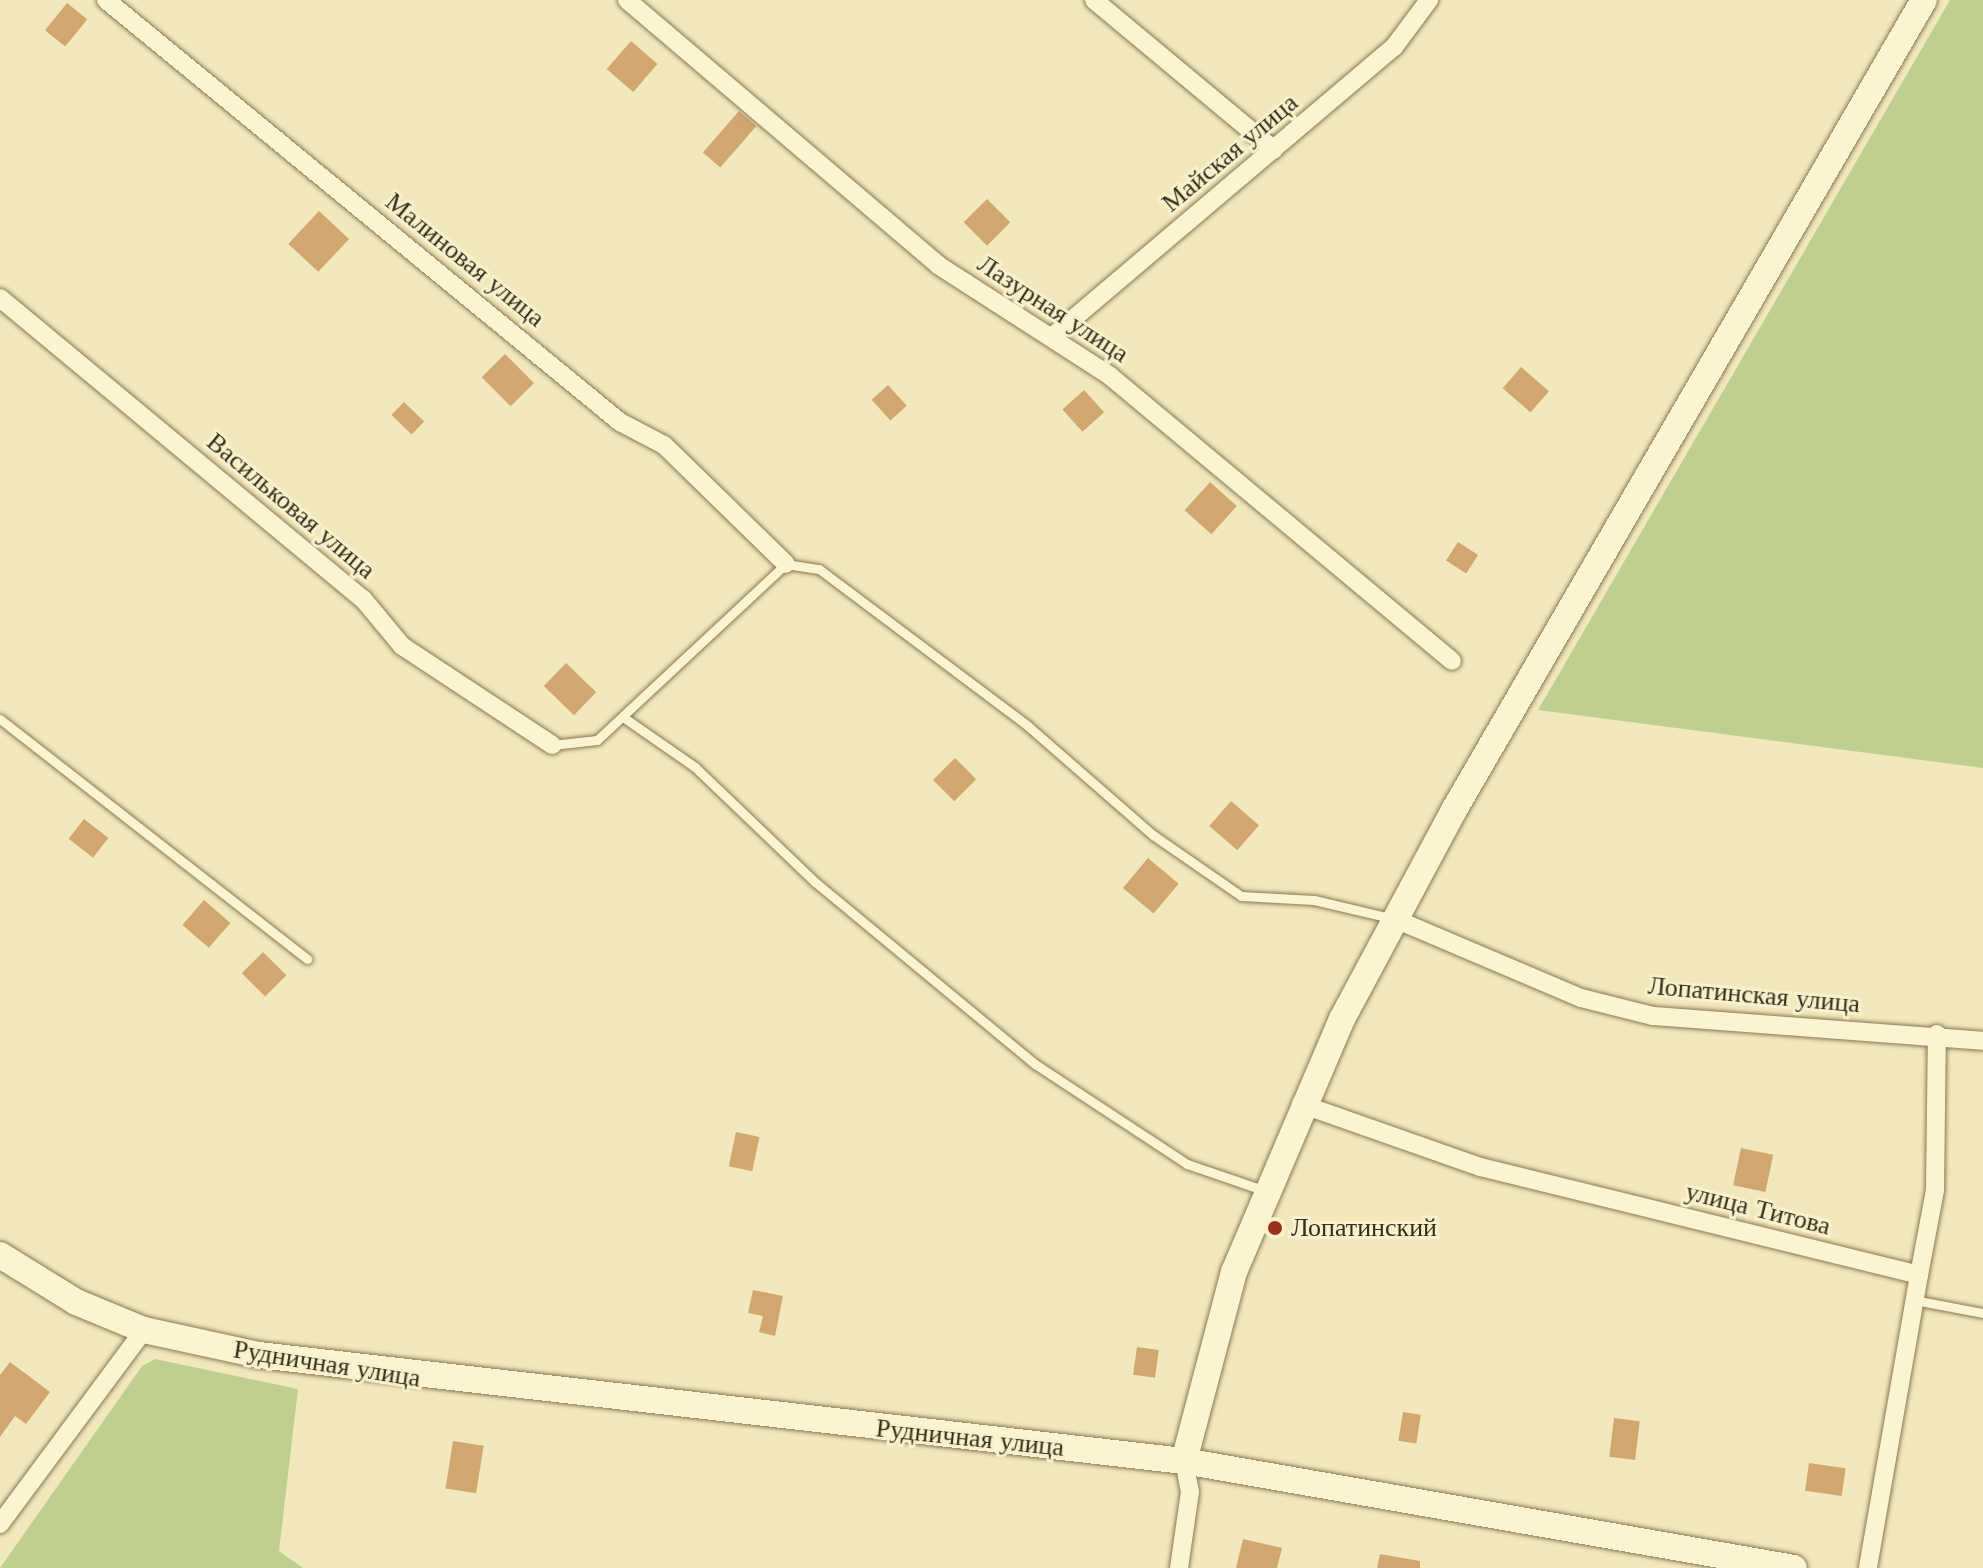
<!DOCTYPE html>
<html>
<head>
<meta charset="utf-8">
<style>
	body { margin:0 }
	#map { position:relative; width:1983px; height:1568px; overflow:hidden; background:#f1e9bc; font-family:"Libre Baskerville",serif }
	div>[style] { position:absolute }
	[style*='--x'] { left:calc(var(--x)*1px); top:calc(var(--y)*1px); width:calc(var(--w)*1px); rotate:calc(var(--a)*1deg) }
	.green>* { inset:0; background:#bfcf90 }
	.building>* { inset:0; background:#d2a66f; transform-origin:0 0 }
	.roads { filter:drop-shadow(0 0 2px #8a7854) drop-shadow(0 0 2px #8a7854) }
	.lane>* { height:9px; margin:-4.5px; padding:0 4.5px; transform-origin:4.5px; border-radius:4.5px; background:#fbf4d0 }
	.street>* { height:18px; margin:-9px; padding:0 9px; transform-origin:9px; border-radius:9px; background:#fbf4d0 }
	.secondary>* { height:26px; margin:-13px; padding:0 13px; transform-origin:13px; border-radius:13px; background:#fbf4d0 }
	.dots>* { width:22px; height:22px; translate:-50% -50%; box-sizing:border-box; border:4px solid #f8f1cc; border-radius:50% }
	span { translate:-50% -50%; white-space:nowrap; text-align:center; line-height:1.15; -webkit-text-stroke:6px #f8f1cc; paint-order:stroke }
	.street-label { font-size:26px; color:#382d1b }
	.poi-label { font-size:26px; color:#382d1b }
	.left { translate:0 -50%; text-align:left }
</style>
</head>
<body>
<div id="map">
	<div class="green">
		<div style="clip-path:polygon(1950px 0,1983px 0,1983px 768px,1538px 710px)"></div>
		<div style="clip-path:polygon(155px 1359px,298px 1389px,279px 1551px,303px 1568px,0 1568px,142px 1366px)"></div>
	</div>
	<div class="building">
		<div style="left:67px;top:3px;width:26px;height:35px;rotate:39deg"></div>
		<div style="left:631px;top:41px;width:35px;height:37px;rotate:41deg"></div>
		<div style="left:739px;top:111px;width:23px;height:55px;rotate:41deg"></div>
		<div style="left:987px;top:199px;width:33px;height:33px;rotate:45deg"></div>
		<div style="left:319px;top:211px;width:41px;height:45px;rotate:43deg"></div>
		<div style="left:505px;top:354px;width:41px;height:33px;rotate:45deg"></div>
		<div style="left:1521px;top:367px;width:37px;height:28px;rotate:41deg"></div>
		<div style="left:888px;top:385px;width:28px;height:22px;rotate:48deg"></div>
		<div style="left:1084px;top:390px;width:30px;height:29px;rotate:48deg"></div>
		<div style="left:404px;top:402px;width:28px;height:18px;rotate:44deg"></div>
		<div style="left:1210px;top:482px;width:36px;height:38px;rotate:42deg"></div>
		<div style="left:1458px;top:542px;width:24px;height:22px;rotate:33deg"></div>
		<div style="left:566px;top:663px;width:42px;height:32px;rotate:44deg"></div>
		<div style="left:955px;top:758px;width:30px;height:31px;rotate:45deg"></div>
		<div style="left:1231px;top:801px;width:37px;height:33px;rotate:41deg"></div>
		<div style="left:84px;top:819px;width:31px;height:25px;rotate:38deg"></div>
		<div style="left:1148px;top:858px;width:40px;height:39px;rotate:40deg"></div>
		<div style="left:204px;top:900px;width:35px;height:33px;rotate:41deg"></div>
		<div style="left:263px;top:952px;width:33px;height:30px;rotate:45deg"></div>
		<div style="left:736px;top:1132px;width:24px;height:35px;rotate:12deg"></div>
		<div style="left:1741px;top:1148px;width:33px;height:38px;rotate:12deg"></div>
		<div style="clip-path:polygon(753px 1290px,783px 1296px,775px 1336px,759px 1332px,763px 1316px,748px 1313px)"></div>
		<div style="left:1137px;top:1347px;width:22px;height:28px;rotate:8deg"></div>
		<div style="clip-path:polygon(10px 1362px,50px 1392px,26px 1424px,15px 1416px,0 1437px,0 1375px)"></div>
		<div style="left:1403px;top:1412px;width:18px;height:29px;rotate:9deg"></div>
		<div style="left:1614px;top:1418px;width:26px;height:39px;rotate:7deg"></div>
		<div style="left:453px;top:1441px;width:31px;height:48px;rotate:9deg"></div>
		<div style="left:1809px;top:1463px;width:37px;height:28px;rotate:8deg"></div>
		<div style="clip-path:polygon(1243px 1539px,1282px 1548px,1277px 1568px,1236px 1568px)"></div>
		<div style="clip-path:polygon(1380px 1554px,1420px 1561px,1420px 1568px,1377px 1568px)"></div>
	</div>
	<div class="roads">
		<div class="lane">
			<div style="--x:623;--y:717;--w:88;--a:34.8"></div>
			<div style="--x:695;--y:767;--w:166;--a:43.8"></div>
			<div style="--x:815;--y:882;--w:286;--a:39.6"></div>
			<div style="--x:1035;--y:1064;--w:182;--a:33.3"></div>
			<div style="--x:1187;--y:1164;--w:80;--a:18.9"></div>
			<div style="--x:0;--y:719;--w:390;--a:38"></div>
			<div style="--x:552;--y:745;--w:45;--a:-6.3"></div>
			<div style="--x:597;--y:740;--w:258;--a:-43"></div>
			<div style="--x:786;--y:564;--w:33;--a:9"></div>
			<div style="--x:819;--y:569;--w:261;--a:36.9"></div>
			<div style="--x:1028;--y:726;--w:166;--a:41.1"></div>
			<div style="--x:1153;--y:835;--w:107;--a:34.7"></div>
			<div style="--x:1241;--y:896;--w:73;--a:3.1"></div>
			<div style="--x:1314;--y:900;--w:79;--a:13.2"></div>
			<div style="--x:1914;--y:1300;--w:70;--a:10.7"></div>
		</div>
		<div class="street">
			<div style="--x:106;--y:0;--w:665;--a:39.39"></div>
			<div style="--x:620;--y:422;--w:50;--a:27.6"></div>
			<div style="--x:664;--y:445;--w:170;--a:44.3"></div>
			<div style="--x:627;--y:0;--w:409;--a:40.4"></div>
			<div style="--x:938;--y:265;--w:205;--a:32.8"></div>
			<div style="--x:1110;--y:376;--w:445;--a:39.8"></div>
			<div style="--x:1094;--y:0;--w:234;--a:39.8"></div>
			<div style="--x:0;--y:298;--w:472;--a:39.7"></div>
			<div style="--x:363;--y:599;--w:61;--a:50.3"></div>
			<div style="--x:402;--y:646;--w:180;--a:33.4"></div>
			<div style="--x:1054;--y:335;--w:446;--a:-40.3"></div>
			<div style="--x:1394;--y:47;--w:59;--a:-53.3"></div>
			<div style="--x:1395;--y:919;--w:202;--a:23"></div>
			<div style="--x:1581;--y:998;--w:74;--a:14"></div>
			<div style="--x:1653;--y:1016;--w:331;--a:4.3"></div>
			<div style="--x:1301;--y:1104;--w:190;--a:19.4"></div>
			<div style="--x:1480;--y:1167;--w:452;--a:13.8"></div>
			<div style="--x:1919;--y:1275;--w:297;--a:99.9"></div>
			<div style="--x:1919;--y:1275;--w:86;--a:-79.3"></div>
			<div style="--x:1935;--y:1190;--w:156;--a:-89.3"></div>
			<div style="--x:0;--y:1524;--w:242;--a:-53.4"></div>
			<div style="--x:1179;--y:1568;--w:77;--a:-81.8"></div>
			<div style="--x:1190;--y:1492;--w:32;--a:-101"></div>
		</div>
		<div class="secondary">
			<div style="--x:0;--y:1255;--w:89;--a:31.7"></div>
			<div style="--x:76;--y:1302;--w:74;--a:22.4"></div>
			<div style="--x:144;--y:1330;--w:118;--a:12.3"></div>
			<div style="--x:259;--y:1355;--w:931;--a:6.54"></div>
			<div style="--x:1184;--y:1461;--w:619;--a:9.95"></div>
			<div style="--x:1184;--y:1461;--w:196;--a:-75.2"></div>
			<div style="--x:1234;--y:1272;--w:275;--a:-66.9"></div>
			<div style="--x:1342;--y:1019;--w:237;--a:-61.8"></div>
			<div style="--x:1454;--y:810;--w:936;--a:-59.88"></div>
		</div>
	</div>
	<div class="dots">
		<div style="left:1275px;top:1228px;background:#9d3120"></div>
	</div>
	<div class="street-label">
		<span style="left:1230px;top:153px;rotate:-40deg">Майская улица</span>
		<span style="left:465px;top:260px;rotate:39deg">Малиновая улица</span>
		<span style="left:1053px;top:309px;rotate:33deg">Лазурная улица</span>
		<span style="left:291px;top:506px;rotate:40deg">Васильковая улица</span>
		<span style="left:1754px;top:995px;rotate:5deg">Лопатинская улица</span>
		<span style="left:1758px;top:1209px;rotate:14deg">улица Титова</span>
		<span style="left:327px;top:1364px;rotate:9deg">Рудничная улица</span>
		<span style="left:970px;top:1438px;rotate:6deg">Рудничная улица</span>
	</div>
	<div class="poi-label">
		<span class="left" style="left:1291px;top:1228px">Лопатинский</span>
	</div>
</div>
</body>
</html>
